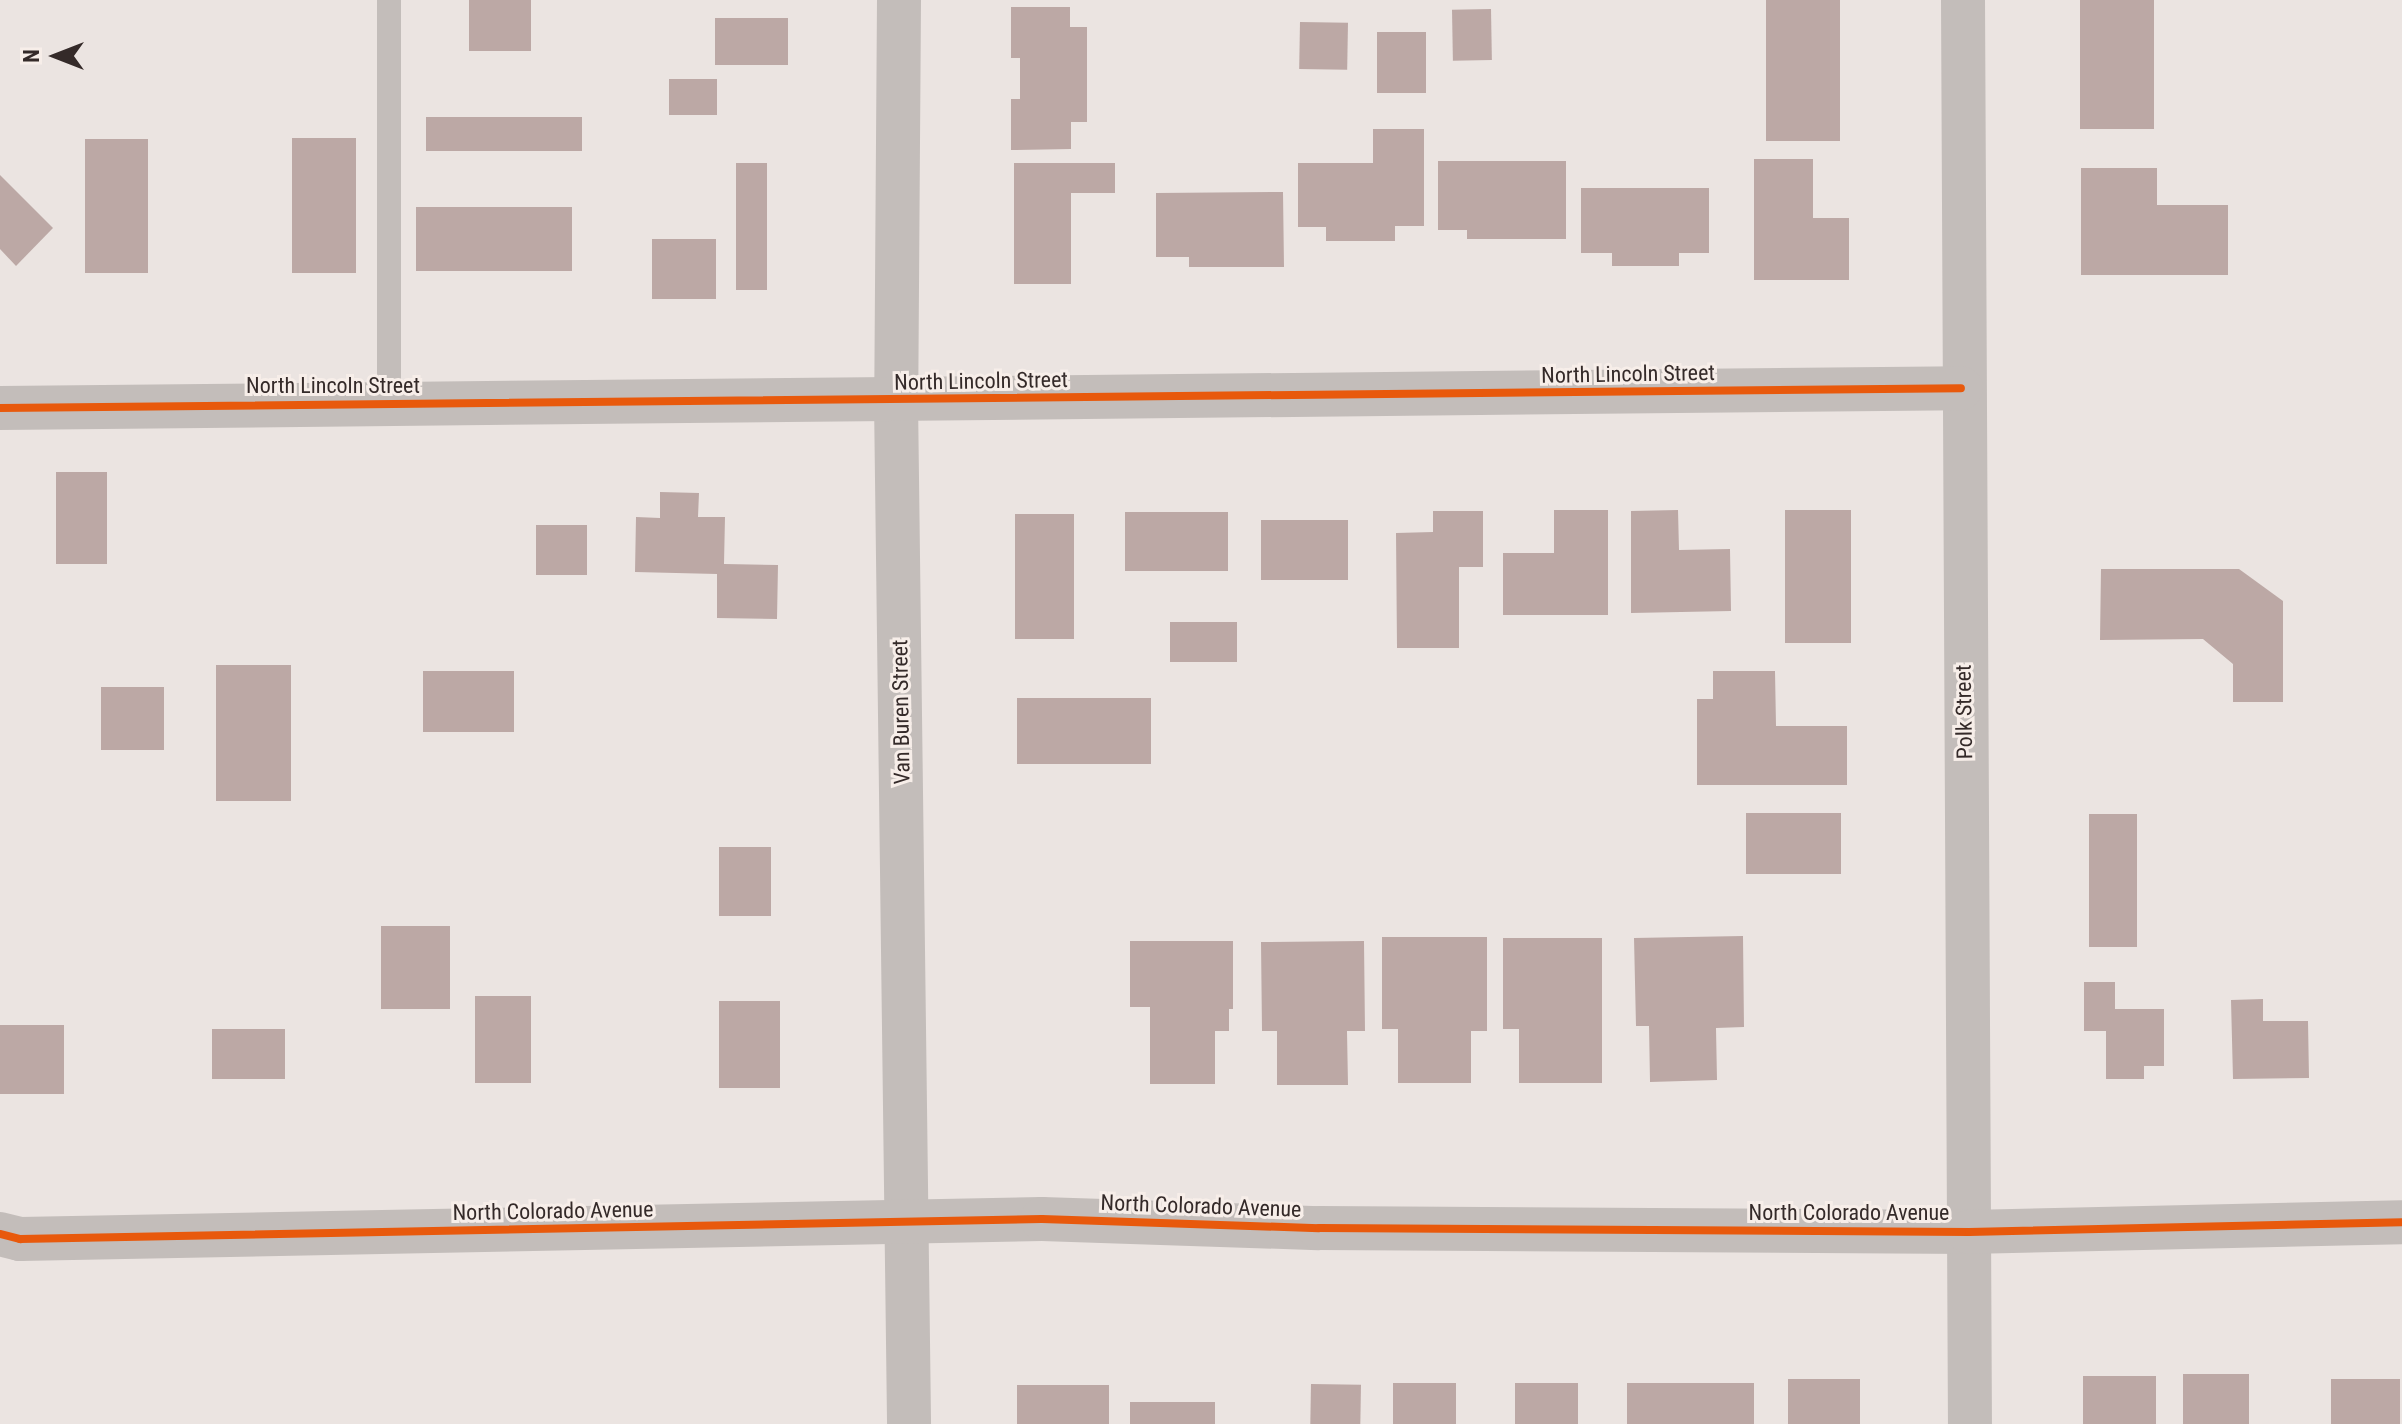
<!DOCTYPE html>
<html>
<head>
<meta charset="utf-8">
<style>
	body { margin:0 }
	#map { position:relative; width:2402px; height:1424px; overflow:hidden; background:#ebe4e1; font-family:"Roboto Condensed",sans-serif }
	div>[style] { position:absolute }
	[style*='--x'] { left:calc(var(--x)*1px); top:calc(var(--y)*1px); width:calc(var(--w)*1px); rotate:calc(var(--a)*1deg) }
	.building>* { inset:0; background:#bca8a5; transform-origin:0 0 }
	.service>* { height:24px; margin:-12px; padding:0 12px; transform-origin:12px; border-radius:12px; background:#c3bdba }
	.minor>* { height:44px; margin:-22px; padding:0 22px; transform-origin:22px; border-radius:22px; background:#c3bdba }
	.cycleway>* { height:8px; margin:-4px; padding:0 4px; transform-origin:4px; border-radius:4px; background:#e8590c }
	span { translate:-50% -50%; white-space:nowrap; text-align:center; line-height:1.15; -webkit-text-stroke:6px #f7eee9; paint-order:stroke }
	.street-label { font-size:22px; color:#342a29 }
	.north { position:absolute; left:16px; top:16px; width:80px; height:80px; -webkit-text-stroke:6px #f7eee9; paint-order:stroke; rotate:270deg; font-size:22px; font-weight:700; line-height:32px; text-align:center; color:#342a29 }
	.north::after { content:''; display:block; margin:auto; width:28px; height:36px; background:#342a29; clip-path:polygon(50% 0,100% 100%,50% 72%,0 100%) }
</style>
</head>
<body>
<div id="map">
	<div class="building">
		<div style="left:469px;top:0;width:62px;height:51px"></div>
		<div style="left:1766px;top:0;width:74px;height:141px"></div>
		<div style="left:2080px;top:0;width:74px;height:129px"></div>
		<div style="clip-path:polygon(1011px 7px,1070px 7px,1070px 27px,1087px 27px,1087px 122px,1071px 122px,1071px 149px,1011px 150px,1011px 99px,1020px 99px,1020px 58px,1011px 58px)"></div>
		<div style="left:1491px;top:9px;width:51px;height:39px;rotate:89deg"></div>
		<div style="left:715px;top:18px;width:73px;height:47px"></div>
		<div style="left:1300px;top:22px;width:48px;height:47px;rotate:1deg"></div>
		<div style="left:1377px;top:32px;width:49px;height:61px"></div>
		<div style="left:669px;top:79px;width:48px;height:36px"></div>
		<div style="left:426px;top:117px;width:156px;height:34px"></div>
		<div style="clip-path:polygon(1373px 129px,1424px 129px,1424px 226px,1395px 226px,1395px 241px,1326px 241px,1326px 227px,1298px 227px,1298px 163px,1373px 163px)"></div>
		<div style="left:292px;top:138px;width:64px;height:135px"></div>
		<div style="left:85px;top:139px;width:63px;height:134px"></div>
		<div style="clip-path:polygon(1754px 159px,1813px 159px,1813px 218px,1849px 218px,1849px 280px,1754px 280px)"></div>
		<div style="clip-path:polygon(1438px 161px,1566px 161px,1566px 239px,1467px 239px,1467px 230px,1438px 230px)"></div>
		<div style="left:736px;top:163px;width:31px;height:127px"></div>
		<div style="clip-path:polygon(1014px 163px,1115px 163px,1115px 193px,1071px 193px,1071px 284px,1014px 284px)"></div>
		<div style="clip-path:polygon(2081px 168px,2157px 168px,2157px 205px,2228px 205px,2228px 275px,2081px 275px)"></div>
		<div style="clip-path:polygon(0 175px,53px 228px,16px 266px,0 249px)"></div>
		<div style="clip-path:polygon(1581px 188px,1709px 188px,1709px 253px,1679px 253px,1679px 266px,1612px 266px,1612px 253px,1581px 253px)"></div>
		<div style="clip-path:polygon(1283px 192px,1284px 267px,1189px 267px,1189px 257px,1156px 257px,1156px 193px)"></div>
		<div style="left:416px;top:207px;width:156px;height:64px"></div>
		<div style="left:652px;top:239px;width:64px;height:60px"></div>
		<div style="left:56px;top:472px;width:51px;height:92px"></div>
		<div style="clip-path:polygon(660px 492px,699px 493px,698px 517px,725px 517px,724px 564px,778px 565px,777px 619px,717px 618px,717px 574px,635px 572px,636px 517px,660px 518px)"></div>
		<div style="clip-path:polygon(1554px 510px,1608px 510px,1608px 615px,1503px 615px,1503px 553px,1554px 553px)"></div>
		<div style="clip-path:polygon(1678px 510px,1679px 550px,1730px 549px,1731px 611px,1631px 613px,1631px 511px)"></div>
		<div style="left:1785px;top:510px;width:66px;height:133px"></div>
		<div style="clip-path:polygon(1433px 511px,1483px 511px,1483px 567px,1459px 567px,1459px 648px,1397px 648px,1396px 533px,1433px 532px)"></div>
		<div style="left:1125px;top:512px;width:103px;height:59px"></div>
		<div style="left:1015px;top:514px;width:59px;height:125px"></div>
		<div style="left:1261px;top:520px;width:87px;height:60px"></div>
		<div style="left:587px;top:525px;width:50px;height:51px;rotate:90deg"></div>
		<div style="clip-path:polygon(2101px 569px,2239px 569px,2283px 601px,2283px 702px,2233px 702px,2233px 664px,2203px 639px,2100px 640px)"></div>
		<div style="left:1170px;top:622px;width:67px;height:40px"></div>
		<div style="left:216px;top:665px;width:75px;height:136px"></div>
		<div style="left:423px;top:671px;width:91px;height:61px"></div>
		<div style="clip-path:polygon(1713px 671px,1775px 671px,1776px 726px,1847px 726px,1847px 785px,1697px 785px,1697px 699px,1713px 699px)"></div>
		<div style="left:101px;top:687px;width:63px;height:63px"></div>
		<div style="left:1017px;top:698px;width:134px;height:66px"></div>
		<div style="left:1746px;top:813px;width:95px;height:61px"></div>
		<div style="left:2089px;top:814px;width:48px;height:133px"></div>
		<div style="left:719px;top:847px;width:52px;height:69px"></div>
		<div style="left:381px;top:926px;width:69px;height:83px"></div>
		<div style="clip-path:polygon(1743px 936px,1744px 1027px,1716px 1028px,1717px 1080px,1650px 1082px,1649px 1026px,1636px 1026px,1634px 938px)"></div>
		<div style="clip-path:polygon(1382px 937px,1487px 937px,1487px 1031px,1471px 1031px,1471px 1083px,1398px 1083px,1398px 1029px,1382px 1029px)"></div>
		<div style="clip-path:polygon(1503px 938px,1602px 938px,1602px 1083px,1519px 1083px,1519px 1029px,1503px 1029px)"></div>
		<div style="clip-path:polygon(1130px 941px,1233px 941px,1233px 1009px,1229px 1009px,1229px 1031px,1215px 1031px,1215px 1084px,1150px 1084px,1150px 1007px,1130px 1007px)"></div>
		<div style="clip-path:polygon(1364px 941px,1365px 1031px,1347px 1031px,1348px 1085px,1277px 1085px,1277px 1031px,1262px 1031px,1261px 942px)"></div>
		<div style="clip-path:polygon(2084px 982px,2115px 982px,2115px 1009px,2164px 1009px,2164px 1066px,2144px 1066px,2144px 1079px,2106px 1079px,2106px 1031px,2084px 1031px)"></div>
		<div style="left:475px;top:996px;width:56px;height:87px"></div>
		<div style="clip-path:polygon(2263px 999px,2263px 1021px,2308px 1021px,2309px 1078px,2233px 1079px,2231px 1000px)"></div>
		<div style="left:719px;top:1001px;width:61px;height:87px"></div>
		<div style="left:0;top:1025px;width:64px;height:69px"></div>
		<div style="left:212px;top:1029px;width:73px;height:50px"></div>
		<div style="left:2183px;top:1374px;width:66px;height:50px"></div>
		<div style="left:2083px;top:1376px;width:73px;height:48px"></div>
		<div style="left:1788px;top:1379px;width:72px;height:45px"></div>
		<div style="left:2331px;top:1379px;width:69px;height:45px"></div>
		<div style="left:1393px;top:1383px;width:63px;height:41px"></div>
		<div style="left:1515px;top:1383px;width:63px;height:41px"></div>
		<div style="left:1627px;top:1383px;width:127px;height:41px"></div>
		<div style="left:1311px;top:1384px;width:50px;height:40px;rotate:1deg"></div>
		<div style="left:1017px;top:1385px;width:92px;height:39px"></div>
		<div style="left:1130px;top:1402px;width:85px;height:22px"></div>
	</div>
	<div class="service">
		<div style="--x:389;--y:405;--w:405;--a:-90"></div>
	</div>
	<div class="minor">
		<div style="--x:899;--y:0;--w:400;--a:90.4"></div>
		<div style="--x:896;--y:400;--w:1024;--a:89.27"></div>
		<div style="--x:1963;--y:0;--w:1424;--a:89.72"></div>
		<div style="--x:0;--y:408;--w:1961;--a:-0.58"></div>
		<div style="--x:0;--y:1234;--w:21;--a:14"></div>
		<div style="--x:20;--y:1239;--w:1022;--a:-1.12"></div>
		<div style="--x:1042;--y:1219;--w:277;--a:1.9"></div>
		<div style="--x:1319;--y:1228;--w:650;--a:0.35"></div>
		<div style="--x:1969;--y:1232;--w:433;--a:-1.3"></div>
	</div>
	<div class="cycleway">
		<div style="--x:0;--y:408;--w:1961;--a:-0.58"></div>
		<div style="--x:0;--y:1234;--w:21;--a:14"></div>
		<div style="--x:20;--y:1239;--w:1022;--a:-1.12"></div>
		<div style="--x:1042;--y:1219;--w:277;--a:1.9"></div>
		<div style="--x:1319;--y:1228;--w:650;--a:0.35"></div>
		<div style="--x:1969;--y:1232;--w:433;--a:-1.3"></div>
	</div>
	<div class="street-label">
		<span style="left:1628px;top:374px;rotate:-1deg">North Lincoln Street</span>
		<span style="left:981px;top:381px;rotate:-1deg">North Lincoln Street</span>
		<span style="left:333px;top:386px">North Lincoln Street</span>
		<span style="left:901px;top:712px;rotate:-91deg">Van Buren Street</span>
		<span style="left:1964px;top:712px;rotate:-91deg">Polk Street</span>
		<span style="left:1201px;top:1206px;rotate:2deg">North Colorado Avenue</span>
		<span style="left:553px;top:1211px;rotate:-1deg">North Colorado Avenue</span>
		<span style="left:1849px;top:1213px">North Colorado Avenue</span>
	</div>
	<div class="north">N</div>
</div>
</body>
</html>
